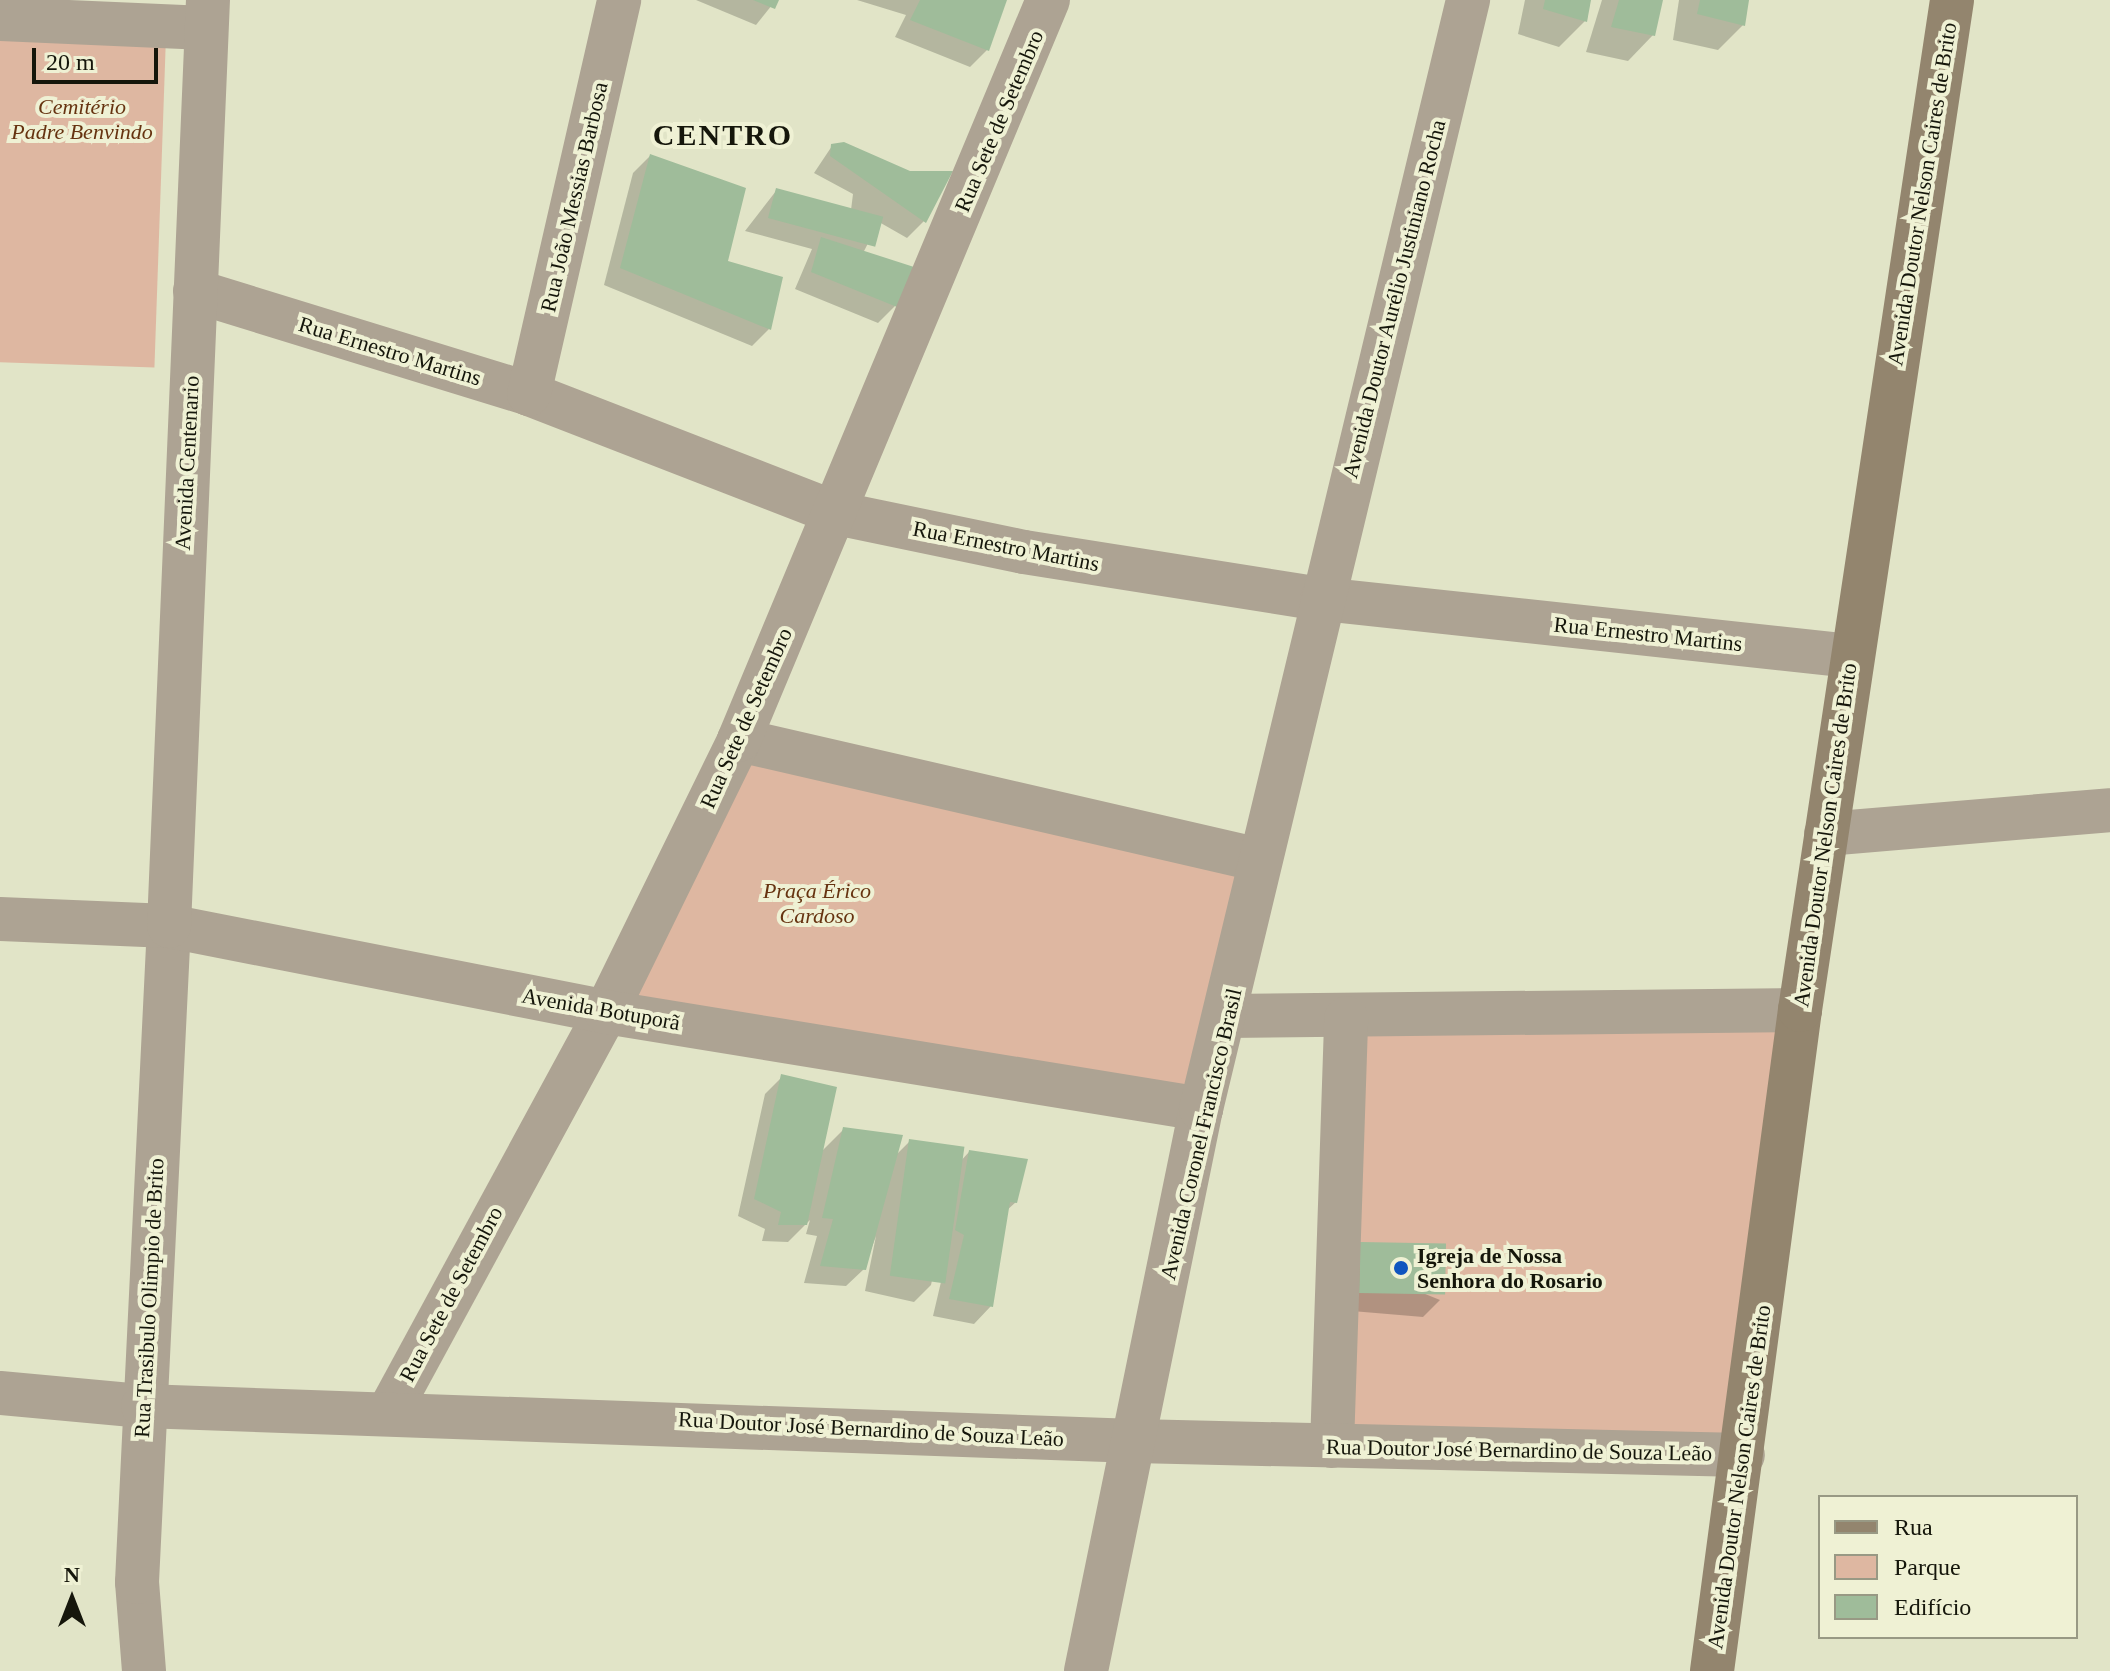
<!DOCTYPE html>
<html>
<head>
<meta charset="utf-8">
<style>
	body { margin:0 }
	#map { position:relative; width:2110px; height:1671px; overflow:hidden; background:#e1e4c7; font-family:Georgia,serif }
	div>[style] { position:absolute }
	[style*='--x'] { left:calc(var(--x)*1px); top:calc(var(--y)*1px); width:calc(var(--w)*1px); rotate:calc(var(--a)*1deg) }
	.green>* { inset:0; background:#deb7a1; transform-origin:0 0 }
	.shadow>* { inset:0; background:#0003 }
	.building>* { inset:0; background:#9fbc9a; transform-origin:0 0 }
	.minor>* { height:44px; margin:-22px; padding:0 22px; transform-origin:22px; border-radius:22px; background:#ada393 }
	.tertiary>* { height:44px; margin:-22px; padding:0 22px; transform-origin:22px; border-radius:22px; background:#ada393 }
	.secondary>* { height:44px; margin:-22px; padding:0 22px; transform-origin:22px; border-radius:22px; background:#93856e }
	.dots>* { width:22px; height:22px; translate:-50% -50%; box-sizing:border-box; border:4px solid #eff1d4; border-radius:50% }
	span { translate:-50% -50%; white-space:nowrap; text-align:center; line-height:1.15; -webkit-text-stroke:8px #eff1d4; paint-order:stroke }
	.park-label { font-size:22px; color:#663310; font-style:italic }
	.street-label { font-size:22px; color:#15160b }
	.poi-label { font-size:22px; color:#15160b; font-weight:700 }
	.left { translate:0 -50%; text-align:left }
	.district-label { font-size:30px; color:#15160b; font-weight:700; letter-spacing:2px }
	.legend { position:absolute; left:1818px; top:1495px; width:260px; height:144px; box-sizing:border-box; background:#eff1d4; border:2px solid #989984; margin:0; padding:10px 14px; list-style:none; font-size:24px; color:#15160b }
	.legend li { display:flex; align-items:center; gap:16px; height:40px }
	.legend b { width:40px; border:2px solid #989984 }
	.north { position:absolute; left:32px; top:1559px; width:80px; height:80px; -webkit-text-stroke:6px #eff1d4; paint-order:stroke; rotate:0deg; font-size:22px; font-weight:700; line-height:32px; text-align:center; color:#15160b }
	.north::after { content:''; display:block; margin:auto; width:28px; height:36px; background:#15160b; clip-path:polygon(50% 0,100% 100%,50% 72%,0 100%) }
	.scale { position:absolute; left:32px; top:48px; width:126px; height:36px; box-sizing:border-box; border:4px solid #15160b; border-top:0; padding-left:10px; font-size:24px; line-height:28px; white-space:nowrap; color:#15160b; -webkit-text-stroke:6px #eff1d4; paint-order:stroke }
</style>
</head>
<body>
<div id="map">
	<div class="green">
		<div style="left:0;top:33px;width:166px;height:329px;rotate:2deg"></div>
		<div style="clip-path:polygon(739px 740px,1260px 860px,1201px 1109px,606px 1012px)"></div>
		<div style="clip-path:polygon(1795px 1010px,1743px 1455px,1333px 1441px,1351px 1018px)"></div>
	</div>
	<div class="shadow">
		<div style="clip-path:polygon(696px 0,776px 0,756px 25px)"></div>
		<div style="clip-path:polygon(857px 0,1005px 0,987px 50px,970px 67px,895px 37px,906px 15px)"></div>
		<div style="clip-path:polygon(1525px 0,1589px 0,1585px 21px,1559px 47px,1518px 34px)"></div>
		<div style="clip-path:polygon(1602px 0,1661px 0,1653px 35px,1628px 61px,1586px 52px)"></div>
		<div style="clip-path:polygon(1679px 0,1747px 0,1743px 25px,1718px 50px,1673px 40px)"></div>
		<div style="clip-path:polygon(832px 146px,924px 221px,907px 238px,879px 222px,863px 253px,895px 306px,878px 323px,795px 289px,812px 249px,745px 231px,776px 191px,851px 210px,853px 194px,814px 173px)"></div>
		<div style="clip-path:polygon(650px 156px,769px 329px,752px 346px,604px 285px,633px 173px)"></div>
		<div style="clip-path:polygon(782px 1077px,821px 1152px,844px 1129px,896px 1155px,910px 1141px,958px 1164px,969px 1152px,1016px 1202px,1006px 1211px,991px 1306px,974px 1324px,933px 1316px,948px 1252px,939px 1248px,931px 1285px,914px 1302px,865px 1291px,876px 1236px,864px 1269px,846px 1286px,804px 1283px,817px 1236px,806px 1234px,810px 1220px,788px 1242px,762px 1241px,765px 1229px,738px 1216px,765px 1094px)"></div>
		<div style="clip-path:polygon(1344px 1261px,1440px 1300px,1423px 1317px,1340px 1310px)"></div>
	</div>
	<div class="building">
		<div style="clip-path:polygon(753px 0,779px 0,775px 9px)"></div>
		<div style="clip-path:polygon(920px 0,1007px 0,989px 51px,910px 20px)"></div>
		<div style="clip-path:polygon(1545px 0,1591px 0,1587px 22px,1543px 9px)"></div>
		<div style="clip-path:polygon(1619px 0,1663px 0,1655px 36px,1611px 27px)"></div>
		<div style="clip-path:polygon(1700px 0,1749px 0,1745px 26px,1697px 14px)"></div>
		<div style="clip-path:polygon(844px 142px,910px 171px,953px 171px,926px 223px,830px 156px,831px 144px)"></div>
		<div style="clip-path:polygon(650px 154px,746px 188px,728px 261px,783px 277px,771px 330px,620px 268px)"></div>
		<div style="left:776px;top:188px;width:111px;height:31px;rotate:15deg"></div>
		<div style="clip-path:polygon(821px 237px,914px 267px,897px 307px,811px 272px)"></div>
		<div style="clip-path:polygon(781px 1074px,837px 1087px,807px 1225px,778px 1225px,781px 1212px,754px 1199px)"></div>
		<div style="clip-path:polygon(843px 1127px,903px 1135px,866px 1270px,820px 1266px,833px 1219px,822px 1218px)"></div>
		<div style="left:909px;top:1139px;width:56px;height:138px;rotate:8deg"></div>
		<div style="clip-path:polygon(969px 1150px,1028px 1159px,1017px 1203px,1010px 1202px,993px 1307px,949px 1299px,964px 1235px,955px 1230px)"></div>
		<div style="left:1360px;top:1242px;width:86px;height:51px;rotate:1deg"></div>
	</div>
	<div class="minor">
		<div style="--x:0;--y:19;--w:206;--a:2.5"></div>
		<div style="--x:195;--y:291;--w:350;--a:17.1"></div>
		<div style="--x:529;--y:394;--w:329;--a:21.2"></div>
		<div style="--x:836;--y:513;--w:192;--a:11.7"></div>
		<div style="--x:1024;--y:552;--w:302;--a:9"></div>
		<div style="--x:1322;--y:599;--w:533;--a:6.14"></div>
		<div style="--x:529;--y:394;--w:404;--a:-77.1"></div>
		<div style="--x:739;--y:740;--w:535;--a:12.97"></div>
		<div style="--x:1826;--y:834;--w:285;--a:-4.8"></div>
		<div style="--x:1227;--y:1016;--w:573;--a:-0.6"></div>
		<div style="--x:390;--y:1410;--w:453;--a:-61.5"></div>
		<div style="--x:606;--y:1012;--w:303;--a:-63.9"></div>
		<div style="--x:739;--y:740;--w:802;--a:-67.34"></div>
		<div style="--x:1332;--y:1446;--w:428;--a:-88.1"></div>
		<div style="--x:144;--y:1671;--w:89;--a:-94.5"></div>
		<div style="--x:137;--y:1582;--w:657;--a:-87.21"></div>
	</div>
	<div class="tertiary">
		<div style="--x:0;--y:919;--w:169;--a:2.4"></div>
		<div style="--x:169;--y:926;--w:445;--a:11.1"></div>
		<div style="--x:606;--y:1012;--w:603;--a:9.26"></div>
		<div style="--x:169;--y:926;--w:927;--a:-87.59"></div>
		<div style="--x:0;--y:1393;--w:144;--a:5.2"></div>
		<div style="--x:143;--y:1406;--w:993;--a:2.02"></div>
		<div style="--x:1135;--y:1441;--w:608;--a:1.32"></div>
		<div style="--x:1086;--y:1671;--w:574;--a:-78.44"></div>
		<div style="--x:1201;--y:1109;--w:1141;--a:-76.46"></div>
	</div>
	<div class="secondary">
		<div style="--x:1712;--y:1671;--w:667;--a:-82.42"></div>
		<div style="--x:1800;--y:1010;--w:1021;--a:-81.44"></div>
	</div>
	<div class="dots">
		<div style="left:1401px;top:1268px;background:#0f55bf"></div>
	</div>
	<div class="park-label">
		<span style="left:82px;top:119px">Cemitério<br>Padre Benvindo</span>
		<span style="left:817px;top:903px">Praça Érico<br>Cardoso</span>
	</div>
	<div class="street-label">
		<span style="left:999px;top:121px;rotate:-67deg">Rua Sete de Setembro</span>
		<span style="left:1922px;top:194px;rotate:-81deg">Avenida Doutor Nelson Caires de Brito</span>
		<span style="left:574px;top:197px;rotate:-77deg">Rua João Messias Barbosa</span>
		<span style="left:1394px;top:299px;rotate:-76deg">Avenida Doutor Aurélio Justiniano Rocha</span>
		<span style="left:390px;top:351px;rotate:17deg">Rua Ernestro Martins</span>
		<span style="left:187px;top:463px;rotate:-87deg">Avenida Centenario</span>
		<span style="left:1006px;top:546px;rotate:11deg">Rua Ernestro Martins</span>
		<span style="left:1648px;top:634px;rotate:6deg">Rua Ernestro Martins</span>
		<span style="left:746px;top:718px;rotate:-66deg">Rua Sete de Setembro</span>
		<span style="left:1825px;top:835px;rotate:-82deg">Avenida Doutor Nelson Caires de Brito</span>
		<span style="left:601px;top:1009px;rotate:10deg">Avenida Botuporã</span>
		<span style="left:1201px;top:1134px;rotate:-77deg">Avenida Coronel Francisco Brasil</span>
		<span style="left:451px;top:1294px;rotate:-62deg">Rua Sete de Setembro</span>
		<span style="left:149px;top:1298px;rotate:-87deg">Rua Trasibulo Olimpio de Brito</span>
		<span style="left:871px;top:1429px;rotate:3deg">Rua Doutor José Bernardino de Souza Leão</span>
		<span style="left:1519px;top:1450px;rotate:1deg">Rua Doutor José Bernardino de Souza Leão</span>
		<span style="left:1739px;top:1477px;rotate:-82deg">Avenida Doutor Nelson Caires de Brito</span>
	</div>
	<div class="poi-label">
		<span class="left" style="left:1417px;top:1268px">Igreja de Nossa<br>Senhora do Rosario</span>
	</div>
	<div class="district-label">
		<span style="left:723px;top:135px">CENTRO</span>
	</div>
	<ul class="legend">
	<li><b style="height:10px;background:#93856e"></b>Rua</li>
	<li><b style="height:22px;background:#deb7a1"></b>Parque</li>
	<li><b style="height:22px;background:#9fbc9a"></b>Edifício</li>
	</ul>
	<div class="north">N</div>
	<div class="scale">20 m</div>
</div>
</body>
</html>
